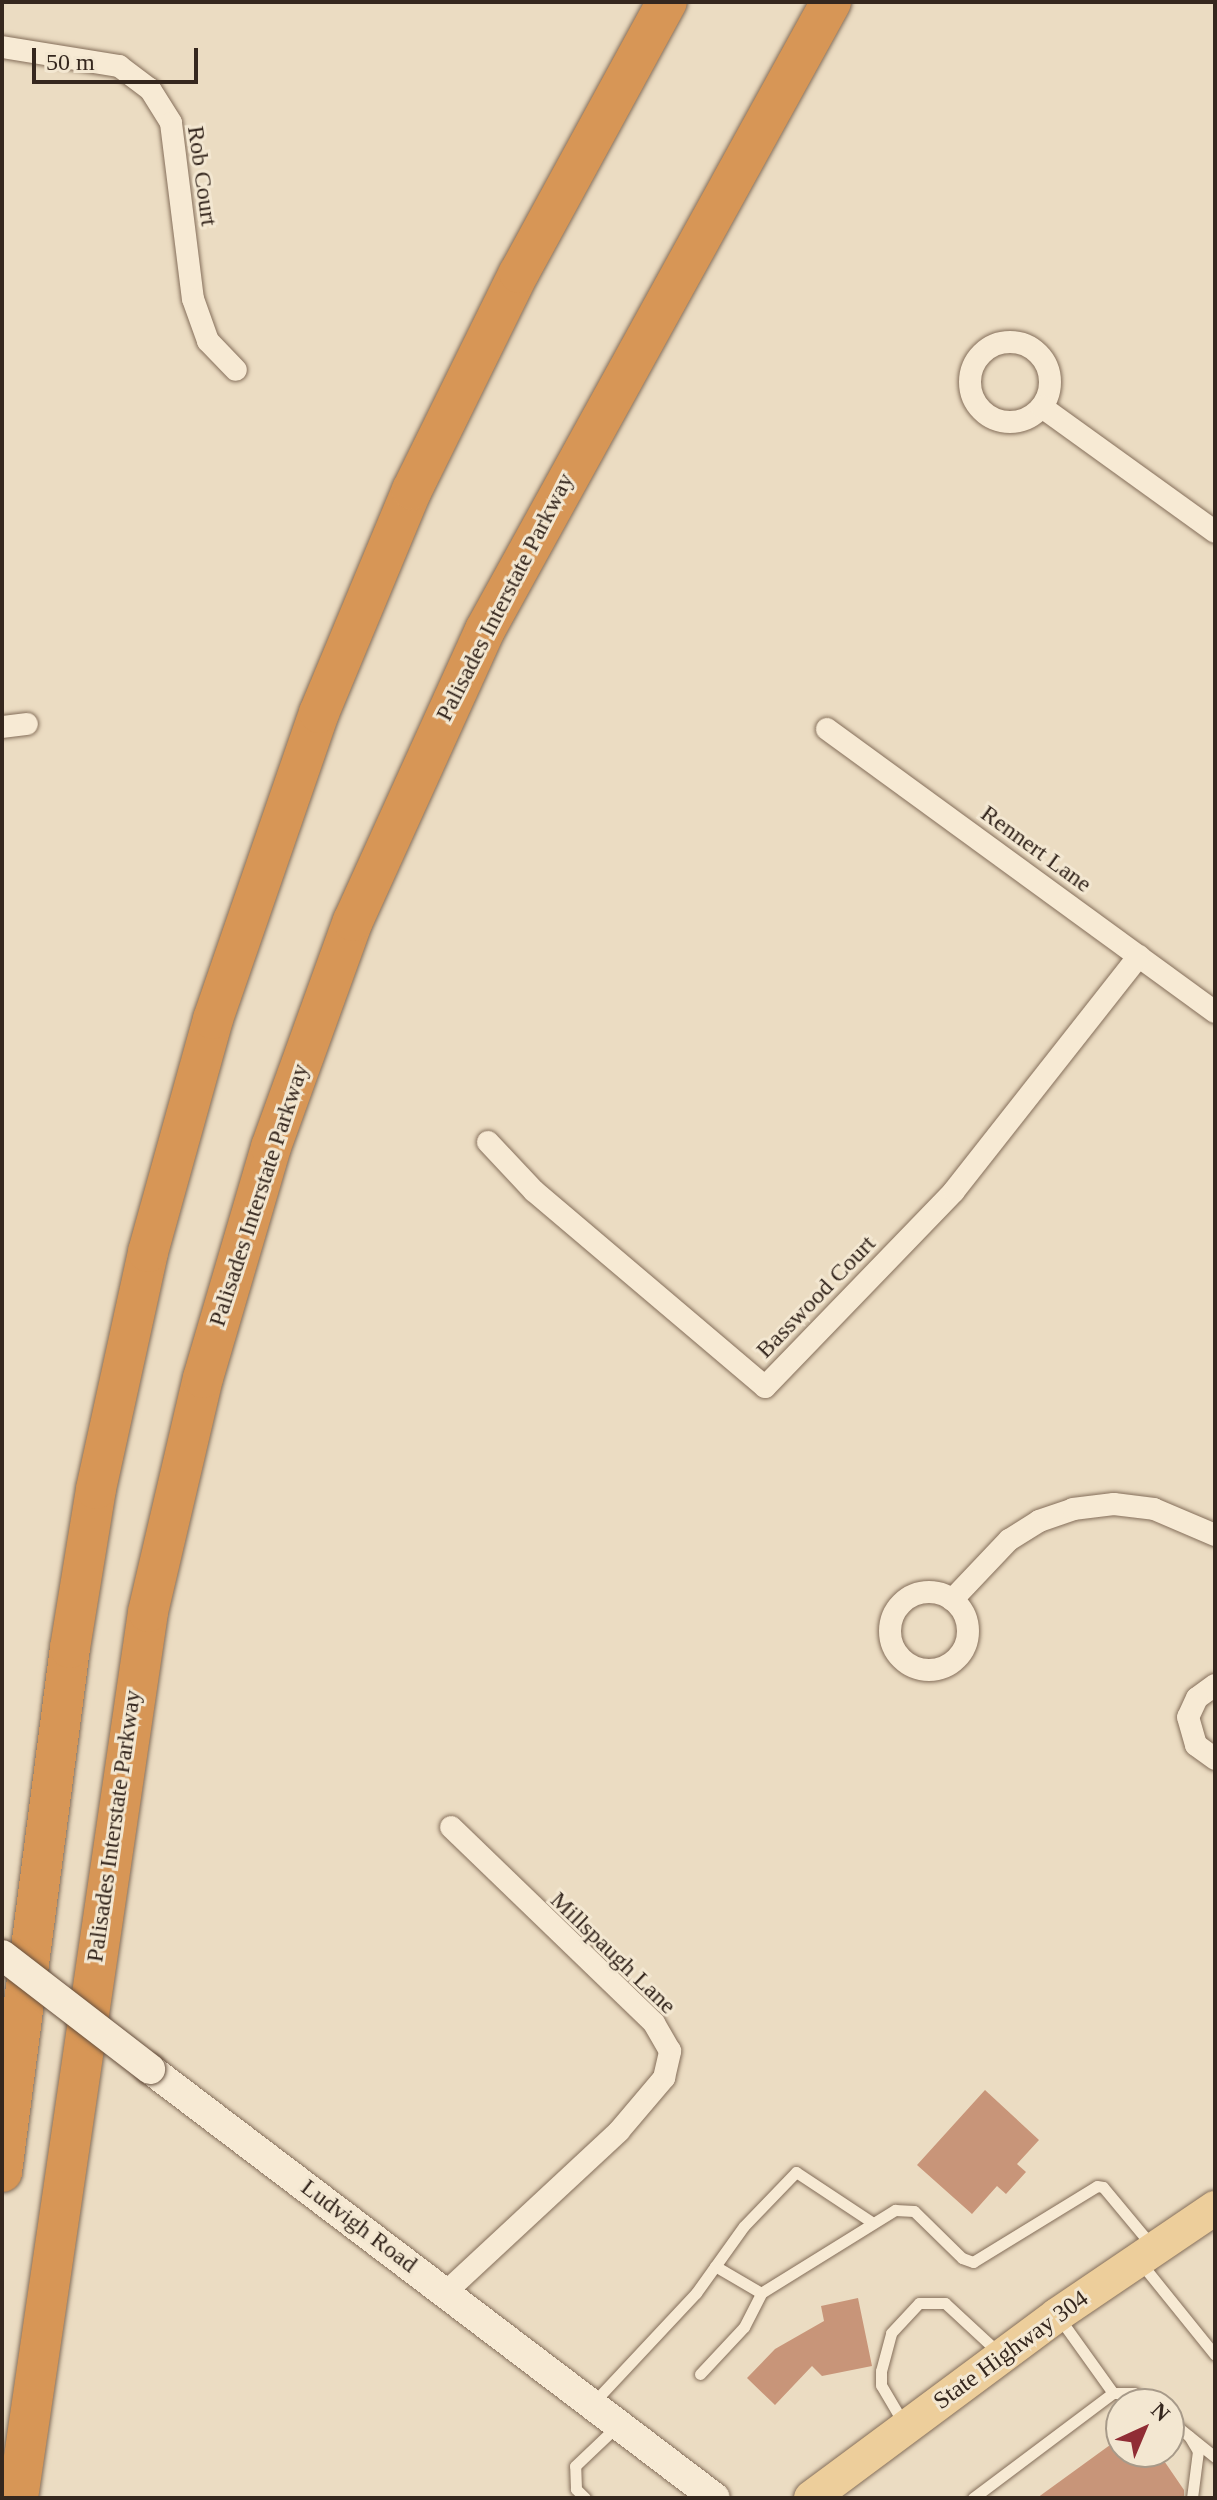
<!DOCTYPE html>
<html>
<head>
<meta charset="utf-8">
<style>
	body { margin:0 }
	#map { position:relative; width:1217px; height:2500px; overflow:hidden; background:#ebdcc2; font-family:"Times New Roman",serif }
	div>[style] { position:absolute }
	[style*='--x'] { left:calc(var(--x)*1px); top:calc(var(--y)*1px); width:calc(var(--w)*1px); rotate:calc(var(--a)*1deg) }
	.building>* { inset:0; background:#c89579 }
	.roads { filter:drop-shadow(0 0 2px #846e5a) drop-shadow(0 0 2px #846e5a) }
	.lane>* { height:11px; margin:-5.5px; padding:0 5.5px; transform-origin:5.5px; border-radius:5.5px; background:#f7ead4 }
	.street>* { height:22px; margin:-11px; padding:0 11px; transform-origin:11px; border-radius:11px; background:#f7ead4 }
	.street>.ring { margin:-11px; padding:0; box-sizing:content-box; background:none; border:22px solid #f7ead4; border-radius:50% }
	.secondary>* { height:30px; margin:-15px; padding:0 15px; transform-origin:15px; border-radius:15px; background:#f7ead4 }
	.primary>* { height:34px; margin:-17px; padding:0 17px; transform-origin:17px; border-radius:17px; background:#edce9b }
	.highway>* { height:40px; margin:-20px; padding:0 20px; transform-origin:20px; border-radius:20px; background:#d79656 }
	.bridges { filter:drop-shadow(0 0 2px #664f3d) drop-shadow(0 0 2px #664f3d) }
	.secondary-bridge>* { height:30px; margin:-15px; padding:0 15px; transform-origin:15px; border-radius:15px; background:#f7ead4 }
	span { translate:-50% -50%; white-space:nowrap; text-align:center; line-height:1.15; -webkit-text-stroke:6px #f3e7d1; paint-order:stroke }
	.street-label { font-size:24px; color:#35271e }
	.frame { position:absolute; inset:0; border:4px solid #35271e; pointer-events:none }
	.north { position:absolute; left:1105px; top:2388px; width:80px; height:80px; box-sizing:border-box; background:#f3e7d1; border:2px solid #a79a89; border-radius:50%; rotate:44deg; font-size:22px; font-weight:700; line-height:32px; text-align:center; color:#35271e }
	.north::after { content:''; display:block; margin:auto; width:28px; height:36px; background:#902d35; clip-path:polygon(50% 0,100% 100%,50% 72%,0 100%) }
	.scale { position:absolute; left:32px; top:48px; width:166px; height:36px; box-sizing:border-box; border:4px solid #35271e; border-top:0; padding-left:10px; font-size:24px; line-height:28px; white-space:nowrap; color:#35271e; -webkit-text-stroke:6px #f3e7d1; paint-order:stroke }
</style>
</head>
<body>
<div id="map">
	<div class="building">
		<div style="clip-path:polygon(985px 2090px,1039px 2140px,1017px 2164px,1026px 2172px,1006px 2194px,997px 2186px,972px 2214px,917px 2165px)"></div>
		<div style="clip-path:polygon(858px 2298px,872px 2366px,822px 2376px,812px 2366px,775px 2405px,747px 2378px,775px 2349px,824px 2321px,821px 2306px)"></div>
		<div style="clip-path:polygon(1121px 2437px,1121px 2452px,1158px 2452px,1184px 2490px,1184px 2498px,1037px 2498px)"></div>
	</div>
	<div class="roads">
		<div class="lane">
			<div style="--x:1140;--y:2262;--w:119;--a:51.1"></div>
			<div style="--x:715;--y:2266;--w:53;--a:30.4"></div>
			<div style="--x:700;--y:2374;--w:64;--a:-46.9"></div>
			<div style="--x:744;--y:2327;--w:38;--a:-63"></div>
			<div style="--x:761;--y:2293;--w:158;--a:-31.8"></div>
			<div style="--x:895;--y:2210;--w:19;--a:3"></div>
			<div style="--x:914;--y:2211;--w:67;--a:44.4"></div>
			<div style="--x:962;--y:2258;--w:12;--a:20"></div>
			<div style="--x:973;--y:2262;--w:145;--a:-31.5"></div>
			<div style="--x:1097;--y:2186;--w:6;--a:9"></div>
			<div style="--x:1103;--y:2187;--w:78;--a:50.2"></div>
			<div style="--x:1113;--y:2393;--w:21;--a:0"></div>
			<div style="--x:1134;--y:2393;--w:19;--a:35"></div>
			<div style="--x:593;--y:2403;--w:151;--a:-46.9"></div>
			<div style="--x:696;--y:2293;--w:82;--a:-54.4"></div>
			<div style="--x:744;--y:2226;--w:75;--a:-46.1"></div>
			<div style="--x:796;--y:2172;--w:92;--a:33.5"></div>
			<div style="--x:1169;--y:2420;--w:59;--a:38.8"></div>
			<div style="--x:904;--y:2424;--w:45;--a:-120.5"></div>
			<div style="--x:881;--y:2385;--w:14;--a:-90"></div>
			<div style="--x:881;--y:2371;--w:39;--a:-75"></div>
			<div style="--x:891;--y:2333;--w:41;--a:-47"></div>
			<div style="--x:919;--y:2303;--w:26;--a:0"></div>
			<div style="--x:945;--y:2303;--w:74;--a:42.8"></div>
			<div style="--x:1189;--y:2436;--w:17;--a:59"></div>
			<div style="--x:1198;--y:2451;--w:47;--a:97.3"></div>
			<div style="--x:585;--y:2498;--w:13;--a:-135"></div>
			<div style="--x:576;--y:2489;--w:23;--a:-92"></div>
			<div style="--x:575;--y:2466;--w:57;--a:-43.6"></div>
			<div style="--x:973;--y:2498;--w:175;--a:-36.9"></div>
			<div style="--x:1113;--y:2393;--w:91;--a:-125.6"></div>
		</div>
		<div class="street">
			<div style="--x:2;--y:47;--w:119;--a:9.2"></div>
			<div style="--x:119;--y:66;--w:39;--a:37"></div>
			<div style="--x:150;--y:89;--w:40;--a:58"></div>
			<div style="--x:171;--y:123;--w:177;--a:82.9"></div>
			<div style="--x:193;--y:299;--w:45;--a:70.3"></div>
			<div style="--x:208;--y:341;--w:40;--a:46"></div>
			<div class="ring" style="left:970px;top:342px;width:58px;height:58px"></div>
			<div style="--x:1042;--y:407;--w:213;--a:35.8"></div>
			<div style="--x:2;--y:727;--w:25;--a:-7"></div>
			<div style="--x:827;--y:729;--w:480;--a:36.1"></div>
			<div style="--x:488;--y:1142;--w:67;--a:46.8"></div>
			<div style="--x:534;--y:1191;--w:303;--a:40.3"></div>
			<div style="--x:765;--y:1387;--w:272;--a:-46"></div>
			<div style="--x:954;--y:1191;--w:299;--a:-51.8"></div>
			<div class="ring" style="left:890px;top:1592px;width:56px;height:56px"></div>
			<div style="--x:952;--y:1600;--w:83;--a:-46.5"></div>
			<div style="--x:1009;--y:1540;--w:36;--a:-32"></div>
			<div style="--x:1039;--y:1521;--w:36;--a:-19"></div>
			<div style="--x:1073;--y:1509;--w:41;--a:-7"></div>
			<div style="--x:1114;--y:1504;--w:40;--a:7.1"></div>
			<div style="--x:1154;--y:1509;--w:66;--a:23.1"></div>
			<div style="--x:1215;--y:1685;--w:22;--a:144"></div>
			<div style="--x:1197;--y:1698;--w:21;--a:115"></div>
			<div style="--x:1188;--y:1717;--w:29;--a:74"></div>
			<div style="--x:1196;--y:1745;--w:24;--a:36"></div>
			<div style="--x:446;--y:2292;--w:236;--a:-42.9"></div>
			<div style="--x:619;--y:2131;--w:70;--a:-49.7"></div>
			<div style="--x:664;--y:2078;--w:28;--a:-77"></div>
			<div style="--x:670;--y:2051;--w:32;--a:-120"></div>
			<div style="--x:654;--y:2023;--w:282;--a:-136"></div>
		</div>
		<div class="secondary">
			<div style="--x:150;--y:2069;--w:709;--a:37.21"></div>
		</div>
		<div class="primary">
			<div style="--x:811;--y:2498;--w:307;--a:-36.6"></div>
			<div style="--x:1057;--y:2315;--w:191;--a:-34.1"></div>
		</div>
		<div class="highway">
			<div style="--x:2;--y:2172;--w:528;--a:-82.61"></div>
			<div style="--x:70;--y:1648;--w:161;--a:-80.7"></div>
			<div style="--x:96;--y:1489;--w:243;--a:-77.6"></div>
			<div style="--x:148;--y:1252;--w:242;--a:-74.4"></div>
			<div style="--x:213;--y:1019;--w:324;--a:-70.9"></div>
			<div style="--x:319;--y:713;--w:242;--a:-67.4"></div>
			<div style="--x:412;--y:490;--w:242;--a:-63.8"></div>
			<div style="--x:519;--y:273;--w:309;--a:-61.4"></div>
			<div style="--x:18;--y:2498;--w:895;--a:-81.65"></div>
			<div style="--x:148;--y:1612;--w:240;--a:-76.8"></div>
			<div style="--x:203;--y:1378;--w:241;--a:-73.6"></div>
			<div style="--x:271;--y:1147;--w:240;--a:-70.1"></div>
			<div style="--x:353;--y:921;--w:320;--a:-65.6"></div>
			<div style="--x:485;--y:630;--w:717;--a:-61.15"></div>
		</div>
	</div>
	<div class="bridges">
		<div class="secondary-bridge">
			<div style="--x:2;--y:1955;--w:187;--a:37.6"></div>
		</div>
	</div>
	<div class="street-label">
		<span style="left:202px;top:176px;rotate:82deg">Rob Court</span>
		<span style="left:505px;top:597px;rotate:-63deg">Palisades Interstate Parkway</span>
		<span style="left:1036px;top:849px;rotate:36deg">Rennert Lane</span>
		<span style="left:259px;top:1195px;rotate:-72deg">Palisades Interstate Parkway</span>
		<span style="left:816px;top:1297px;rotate:-46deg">Basswood Court</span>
		<span style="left:114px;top:1826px;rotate:-82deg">Palisades Interstate Parkway</span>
		<span style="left:613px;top:1953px;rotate:44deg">Millspaugh Lane</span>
		<span style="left:359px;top:2226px;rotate:37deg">Ludvigh Road</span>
		<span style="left:1011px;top:2350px;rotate:-36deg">State Highway 304</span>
	</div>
	<div class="frame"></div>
	<div class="north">N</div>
	<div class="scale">50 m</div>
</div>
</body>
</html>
